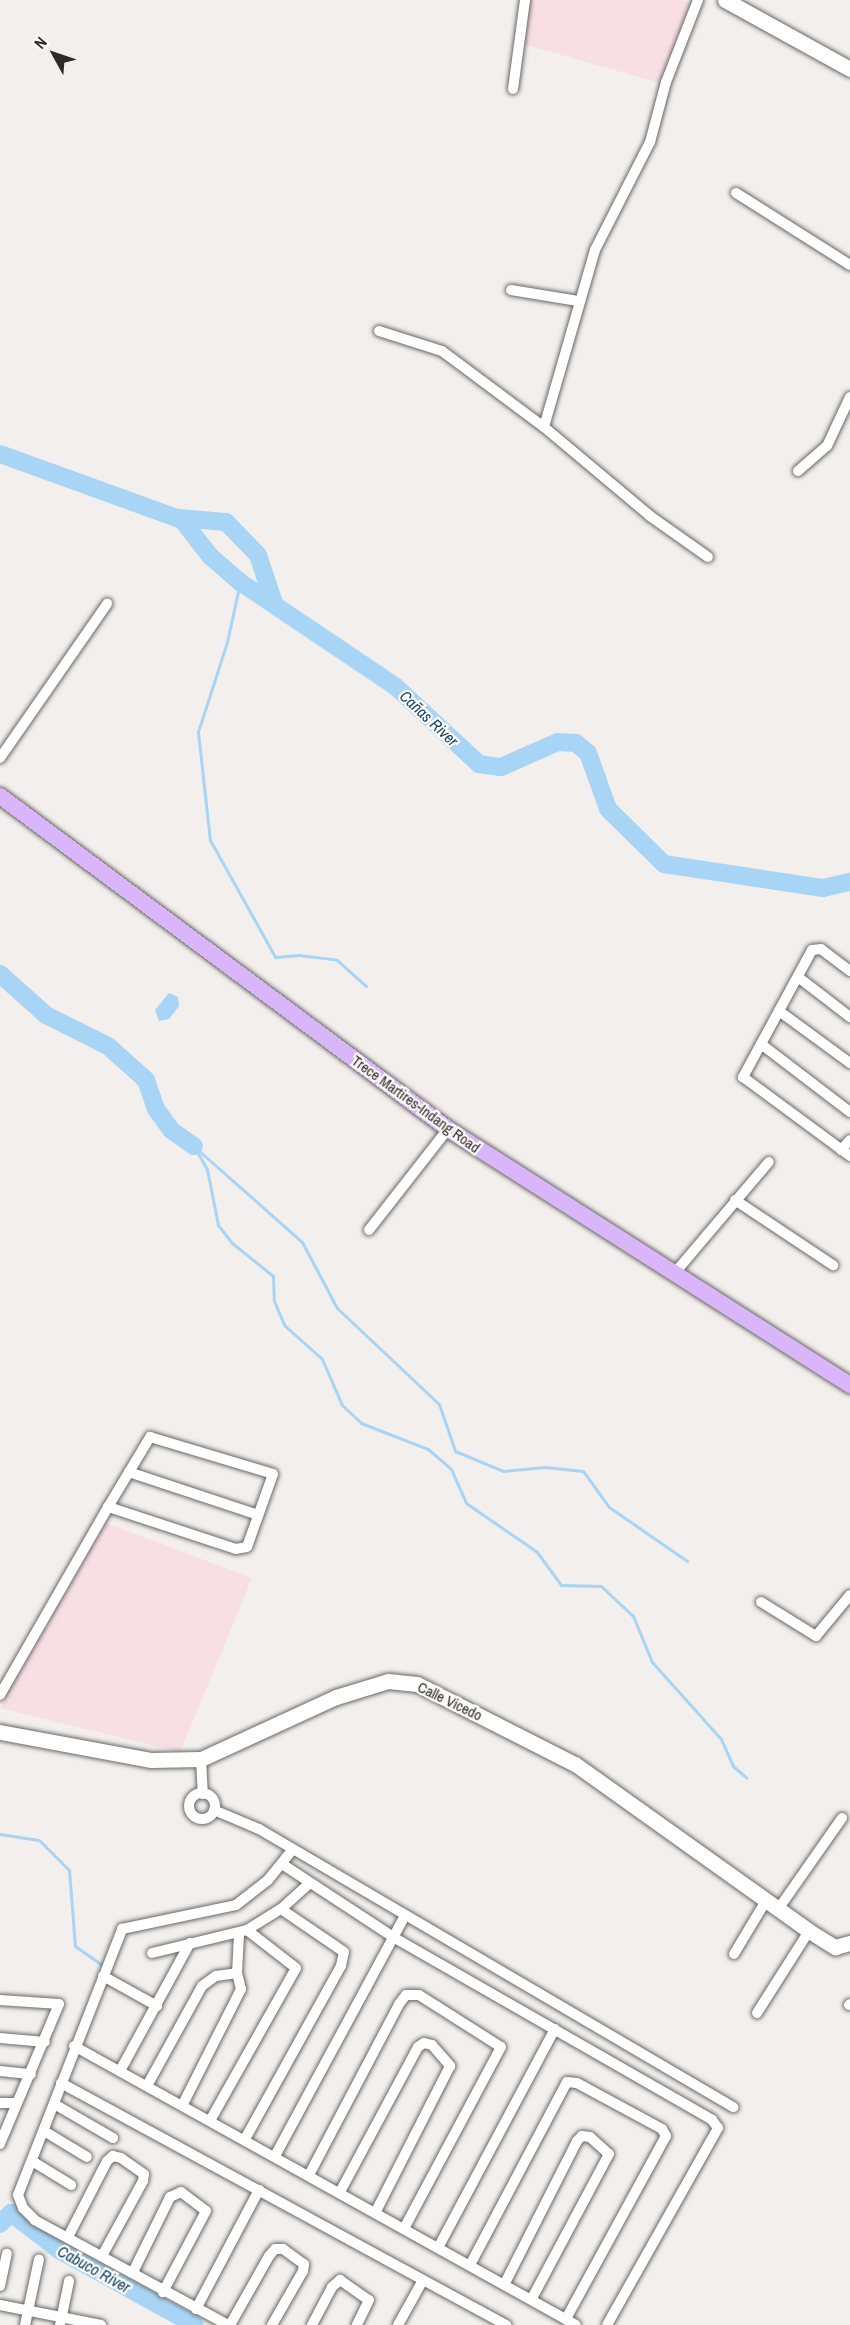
<!DOCTYPE html>
<html>
<head>
<meta charset="utf-8">
<style>
	body { margin:0 }
	#map { position:relative; width:850px; height:2325px; overflow:hidden; background:#f2efec; font-family:"Archivo Narrow",sans-serif }
	div>[style] { position:absolute }
	[style*='--x'] { left:calc(var(--x)*1px); top:calc(var(--y)*1px); width:calc(var(--w)*1px); rotate:calc(var(--a)*1deg) }
	.education>* { inset:0; background:#f8dee5 }
	.water>* { inset:0; background:#a8d5f6 }
	.stream>* { height:3px; margin:-1.5px; padding:0 1.5px; transform-origin:1.5px; border-radius:1.5px; background:#a8d5f6 }
	.river>* { height:18px; margin:-9px; padding:0 9px; transform-origin:9px; border-radius:9px; background:#a8d5f6 }
	.roads { filter:drop-shadow(0 0 2px #6a6765) drop-shadow(0 0 2px #6a6765) }
	.street>* { height:10px; margin:-5px; padding:0 5px; transform-origin:5px; border-radius:5px; background:#fff }
	.street>.ring { margin:-5px; padding:0; box-sizing:content-box; background:none; border:10px solid #fff; border-radius:50% }
	.secondary>* { height:15px; margin:-7.5px; padding:0 7.5px; transform-origin:7.5px; border-radius:7.5px; background:#fff }
	.primary>* { height:16px; margin:-8px; padding:0 8px; transform-origin:8px; border-radius:8px; background:#d8b6f9 }
	span { translate:-50% -50%; white-space:nowrap; text-align:center; line-height:1.15; -webkit-text-stroke:4.5px #fffcfa; paint-order:stroke }
	.street-label { font-size:15px; color:#2d2b2a }
	.water-label { font-size:16px; color:#134768; font-style:italic }
	.north { position:absolute; left:24px; top:24px; width:60px; height:60px; -webkit-text-stroke:4px #fffcfa; paint-order:stroke; rotate:310deg; font-size:16px; font-weight:700; line-height:24px; text-align:center; color:#2d2b2a }
	.north::after { content:''; display:block; margin:auto; width:21px; height:27px; background:#2d2b2a; clip-path:polygon(50% 0,100% 100%,50% 72%,0 100%) }
</style>
</head>
<body>
<div id="map">
	<div class="education">
		<div style="clip-path:polygon(527px 0,681px 0,692px 5px,660px 83px,520px 43px)"></div>
		<div style="clip-path:polygon(106px 1523px,252px 1578px,180px 1752px,0 1708px)"></div>
	</div>
	<div class="water">
		<div style="clip-path:polygon(169px 993px,178px 997px,179px 1006px,169px 1019px,159px 1021px,155px 1010px)"></div>
	</div>
	<div class="stream">
		<div style="--x:240;--y:582;--w:61;--a:102.2"></div>
		<div style="--x:227;--y:642;--w:95;--a:107.9"></div>
		<div style="--x:198;--y:732;--w:109;--a:83.7"></div>
		<div style="--x:210;--y:840;--w:134;--a:60.9"></div>
		<div style="--x:275;--y:957;--w:24;--a:-5"></div>
		<div style="--x:299;--y:955;--w:38;--a:7"></div>
		<div style="--x:337;--y:960;--w:39;--a:42"></div>
		<div style="--x:194;--y:1146;--w:26;--a:61"></div>
		<div style="--x:207;--y:1169;--w:57;--a:78.9"></div>
		<div style="--x:218;--y:1225;--w:23;--a:52"></div>
		<div style="--x:232;--y:1243;--w:53;--a:38.8"></div>
		<div style="--x:273;--y:1276;--w:25;--a:88"></div>
		<div style="--x:274;--y:1301;--w:26;--a:67"></div>
		<div style="--x:284;--y:1325;--w:51;--a:41.8"></div>
		<div style="--x:322;--y:1359;--w:50;--a:66.5"></div>
		<div style="--x:342;--y:1405;--w:26;--a:43"></div>
		<div style="--x:361;--y:1423;--w:72;--a:21.2"></div>
		<div style="--x:428;--y:1449;--w:30;--a:41"></div>
		<div style="--x:451;--y:1469;--w:37;--a:66"></div>
		<div style="--x:466;--y:1503;--w:86;--a:34.6"></div>
		<div style="--x:537;--y:1552;--w:41;--a:54"></div>
		<div style="--x:561;--y:1585;--w:40;--a:1.4"></div>
		<div style="--x:601;--y:1586;--w:44;--a:43.2"></div>
		<div style="--x:633;--y:1616;--w:50;--a:67.6"></div>
		<div style="--x:652;--y:1662;--w:103;--a:48.1"></div>
		<div style="--x:721;--y:1739;--w:30;--a:66"></div>
		<div style="--x:733;--y:1766;--w:18;--a:41"></div>
		<div style="--x:198;--y:1150;--w:139;--a:41.5"></div>
		<div style="--x:302;--y:1242;--w:75;--a:62.1"></div>
		<div style="--x:337;--y:1308;--w:140;--a:43.3"></div>
		<div style="--x:439;--y:1404;--w:50;--a:71.2"></div>
		<div style="--x:455;--y:1451;--w:52;--a:22.6"></div>
		<div style="--x:503;--y:1471;--w:42;--a:-5.4"></div>
		<div style="--x:545;--y:1467;--w:38;--a:6"></div>
		<div style="--x:583;--y:1471;--w:44;--a:54.2"></div>
		<div style="--x:609;--y:1507;--w:95;--a:34.7"></div>
		<div style="--x:0;--y:1834;--w:39;--a:9"></div>
		<div style="--x:39;--y:1840;--w:42;--a:45"></div>
		<div style="--x:69;--y:1870;--w:76;--a:85.5"></div>
		<div style="--x:75;--y:1946;--w:33;--a:35"></div>
	</div>
	<div class="river">
		<div style="--x:0;--y:454;--w:194;--a:19.9"></div>
		<div style="--x:182;--y:520;--w:46;--a:52.1"></div>
		<div style="--x:210;--y:556;--w:40;--a:41"></div>
		<div style="--x:240;--y:582;--w:187;--a:33.9"></div>
		<div style="--x:395;--y:686;--w:115;--a:42.9"></div>
		<div style="--x:479;--y:764;--w:22;--a:8"></div>
		<div style="--x:501;--y:767;--w:62;--a:-23.7"></div>
		<div style="--x:558;--y:742;--w:18;--a:3"></div>
		<div style="--x:576;--y:743;--w:16;--a:40"></div>
		<div style="--x:588;--y:753;--w:59;--a:70.3"></div>
		<div style="--x:608;--y:809;--w:78;--a:44.5"></div>
		<div style="--x:664;--y:864;--w:161;--a:8.6"></div>
		<div style="--x:823;--y:888;--w:28;--a:-13"></div>
		<div style="--x:178;--y:518;--w:48;--a:4.8"></div>
		<div style="--x:226;--y:522;--w:46;--a:45.9"></div>
		<div style="--x:258;--y:555;--w:51;--a:71.6"></div>
		<div style="--x:0;--y:974;--w:62;--a:41.7"></div>
		<div style="--x:46;--y:1015;--w:69;--a:26.6"></div>
		<div style="--x:108;--y:1046;--w:51;--a:41.8"></div>
		<div style="--x:146;--y:1080;--w:31;--a:71"></div>
		<div style="--x:156;--y:1109;--w:26;--a:54"></div>
		<div style="--x:171;--y:1130;--w:28;--a:35"></div>
		<div style="--x:0;--y:2224;--w:16;--a:-45"></div>
		<div style="--x:11;--y:2213;--w:61;--a:37.6"></div>
		<div style="--x:59;--y:2250;--w:155;--a:28.9"></div>
	</div>
	<div class="roads">
		<div class="street">
			<div style="--x:698;--y:0;--w:88;--a:111.3"></div>
			<div style="--x:666;--y:82;--w:62;--a:104.9"></div>
			<div style="--x:650;--y:142;--w:121;--a:117"></div>
			<div style="--x:595;--y:250;--w:184;--a:106.1"></div>
			<div style="--x:544;--y:427;--w:138;--a:40"></div>
			<div style="--x:650;--y:516;--w:71;--a:35.3"></div>
			<div style="--x:513;--y:89;--w:90;--a:-82.3"></div>
			<div style="--x:736;--y:193;--w:135;--a:32.3"></div>
			<div style="--x:511;--y:290;--w:68;--a:9.3"></div>
			<div style="--x:379;--y:331;--w:66;--a:17.6"></div>
			<div style="--x:442;--y:351;--w:127;--a:36.7"></div>
			<div style="--x:798;--y:471;--w:38;--a:-41"></div>
			<div style="--x:827;--y:446;--w:54;--a:-64.9"></div>
			<div style="--x:0;--y:758;--w:188;--a:-55.2"></div>
			<div style="--x:850;--y:971;--w:36;--a:-143"></div>
			<div style="--x:821;--y:949;--w:9;--a:174"></div>
			<div style="--x:812;--y:950;--w:145;--a:118.5"></div>
			<div style="--x:743;--y:1077;--w:133;--a:36.4"></div>
			<div style="--x:798;--y:977;--w:66;--a:37.6"></div>
			<div style="--x:779;--y:1011;--w:88;--a:36.2"></div>
			<div style="--x:761;--y:1044;--w:112;--a:37.4"></div>
			<div style="--x:841;--y:1150;--w:13;--a:-48"></div>
			<div style="--x:735;--y:1200;--w:118;--a:33.6"></div>
			<div style="--x:369;--y:1230;--w:128;--a:-52"></div>
			<div style="--x:673;--y:1275;--w:148;--a:-49.7"></div>
			<div style="--x:129;--y:1472;--w:136;--a:18.4"></div>
			<div style="--x:761;--y:1602;--w:65;--a:31.7"></div>
			<div style="--x:816;--y:1636;--w:53;--a:-50.3"></div>
			<div style="--x:0;--y:1695;--w:217;--a:-60.1"></div>
			<div style="--x:108;--y:1507;--w:82;--a:-59"></div>
			<div style="--x:150;--y:1437;--w:128;--a:16.7"></div>
			<div style="--x:273;--y:1474;--w:77;--a:109.6"></div>
			<div style="--x:247;--y:1547;--w:11;--a:170"></div>
			<div style="--x:236;--y:1549;--w:135;--a:-161.8"></div>
			<div style="--x:201;--y:1759;--w:35;--a:87"></div>
			<div class="ring" style="left:189px;top:1793px;width:16px;height:16px"></div>
			<div style="--x:214;--y:1810;--w:49;--a:22.9"></div>
			<div style="--x:259;--y:1829;--w:550;--a:30.39"></div>
			<div style="--x:282;--y:1864;--w:133;--a:33.3"></div>
			<div style="--x:393;--y:1937;--w:368;--a:29.8"></div>
			<div style="--x:712;--y:2120;--w:10;--a:53"></div>
			<div style="--x:718;--y:2128;--w:226;--a:119.4"></div>
			<div style="--x:779;--y:1908;--w:110;--a:-55"></div>
			<div style="--x:152;--y:1953;--w:98;--a:-13.6"></div>
			<div style="--x:247;--y:1930;--w:40;--a:-32"></div>
			<div style="--x:281;--y:1909;--w:38;--a:-42"></div>
			<div style="--x:734;--y:1954;--w:64;--a:-59"></div>
			<div style="--x:103;--y:1976;--w:62;--a:29.1"></div>
			<div style="--x:0;--y:2000;--w:59;--a:3.9"></div>
			<div style="--x:59;--y:2004;--w:152;--a:112.9"></div>
			<div style="--x:849;--y:2005;--w:1;--a:-45"></div>
			<div style="--x:757;--y:2013;--w:97;--a:-57.6"></div>
			<div style="--x:0;--y:2038;--w:45;--a:5.1"></div>
			<div style="--x:74;--y:2046;--w:574;--a:29.06"></div>
			<div style="--x:121;--y:2069;--w:144;--a:-61.3"></div>
			<div style="--x:0;--y:2071;--w:31;--a:6"></div>
			<div style="--x:61;--y:2083;--w:507;--a:28.54"></div>
			<div style="--x:148;--y:2084;--w:112;--a:-61.1"></div>
			<div style="--x:202;--y:1986;--w:17;--a:-36"></div>
			<div style="--x:216;--y:1976;--w:21;--a:-8"></div>
			<div style="--x:0;--y:2103;--w:17;--a:0"></div>
			<div style="--x:183;--y:2104;--w:129;--a:-63.2"></div>
			<div style="--x:241;--y:1989;--w:16;--a:-104"></div>
			<div style="--x:237;--y:1973;--w:39;--a:-87"></div>
			<div style="--x:56;--y:2105;--w:66;--a:30.1"></div>
			<div style="--x:211;--y:2119;--w:173;--a:-60.6"></div>
			<div style="--x:296;--y:1968;--w:62;--a:-142.2"></div>
			<div style="--x:44;--y:2131;--w:50;--a:31.2"></div>
			<div style="--x:245;--y:2139;--w:198;--a:-61"></div>
			<div style="--x:341;--y:1966;--w:14;--a:-78"></div>
			<div style="--x:344;--y:1952;--w:76;--a:-145.7"></div>
			<div style="--x:275;--y:2156;--w:273;--a:-61.6"></div>
			<div style="--x:32;--y:2161;--w:46;--a:31.6"></div>
			<div style="--x:309;--y:2175;--w:193;--a:-62.2"></div>
			<div style="--x:399;--y:2004;--w:11;--a:-52"></div>
			<div style="--x:406;--y:1995;--w:13;--a:0"></div>
			<div style="--x:419;--y:1995;--w:97;--a:32.4"></div>
			<div style="--x:501;--y:2047;--w:204;--a:118.1"></div>
			<div style="--x:340;--y:2192;--w:165;--a:-61.7"></div>
			<div style="--x:418;--y:2047;--w:7;--a:-34"></div>
			<div style="--x:424;--y:2043;--w:8;--a:14"></div>
			<div style="--x:432;--y:2045;--w:28;--a:49"></div>
			<div style="--x:450;--y:2066;--w:163;--a:117"></div>
			<div style="--x:68;--y:2237;--w:85;--a:-62.8"></div>
			<div style="--x:107;--y:2161;--w:8;--a:-40"></div>
			<div style="--x:113;--y:2156;--w:8;--a:14"></div>
			<div style="--x:121;--y:2158;--w:28;--a:35"></div>
			<div style="--x:144;--y:2174;--w:7;--a:98"></div>
			<div style="--x:143;--y:2181;--w:85;--a:118.7"></div>
			<div style="--x:439;--y:2246;--w:246;--a:-61.9"></div>
			<div style="--x:470;--y:2265;--w:207;--a:-62.1"></div>
			<div style="--x:567;--y:2082;--w:10;--a:6"></div>
			<div style="--x:577;--y:2083;--w:97;--a:28.4"></div>
			<div style="--x:662;--y:2129;--w:8;--a:60"></div>
			<div style="--x:666;--y:2136;--w:209;--a:118.7"></div>
			<div style="--x:133;--y:2272;--w:84;--a:-63.7"></div>
			<div style="--x:170;--y:2197;--w:12;--a:-24"></div>
			<div style="--x:181;--y:2192;--w:31;--a:37"></div>
			<div style="--x:206;--y:2211;--w:92;--a:118"></div>
			<div style="--x:505;--y:2283;--w:159;--a:-63.1"></div>
			<div style="--x:577;--y:2141;--w:7;--a:-45"></div>
			<div style="--x:582;--y:2136;--w:8;--a:7"></div>
			<div style="--x:590;--y:2137;--w:25;--a:42"></div>
			<div style="--x:609;--y:2154;--w:163;--a:118.1"></div>
			<div style="--x:0;--y:2286;--w:33;--a:-78"></div>
			<div style="--x:0;--y:2305;--w:103;--a:11.2"></div>
			<div style="--x:196;--y:2309;--w:135;--a:-62.1"></div>
			<div style="--x:25;--y:2325;--w:67;--a:-78"></div>
			<div style="--x:60;--y:2325;--w:45;--a:-78.4"></div>
			<div style="--x:228;--y:2325;--w:220;--a:-151.5"></div>
			<div style="--x:35;--y:2220;--w:17;--a:-135"></div>
			<div style="--x:23;--y:2208;--w:14;--a:-111"></div>
			<div style="--x:18;--y:2195;--w:286;--a:-68.6"></div>
			<div style="--x:122;--y:1929;--w:116;--a:-11.9"></div>
			<div style="--x:236;--y:1905;--w:41;--a:-38"></div>
			<div style="--x:268;--y:1880;--w:38;--a:-51"></div>
			<div style="--x:230;--y:2325;--w:79;--a:-60.5"></div>
			<div style="--x:269;--y:2256;--w:9;--a:-49"></div>
			<div style="--x:275;--y:2249;--w:8;--a:0"></div>
			<div style="--x:283;--y:2249;--w:26;--a:36"></div>
			<div style="--x:304;--y:2264;--w:7;--a:98"></div>
			<div style="--x:303;--y:2271;--w:62;--a:119.9"></div>
			<div style="--x:312;--y:2325;--w:43;--a:-62.2"></div>
			<div style="--x:332;--y:2287;--w:11;--a:-41"></div>
			<div style="--x:340;--y:2280;--w:35;--a:35"></div>
			<div style="--x:369;--y:2300;--w:28;--a:116"></div>
			<div style="--x:398;--y:2325;--w:51;--a:-60.9"></div>
		</div>
		<div class="secondary">
			<div style="--x:725;--y:0;--w:143;--a:28.9"></div>
			<div style="--x:0;--y:1732;--w:154;--a:10.5"></div>
			<div style="--x:151;--y:1760;--w:50;--a:-1.1"></div>
			<div style="--x:201;--y:1759;--w:149;--a:-24.7"></div>
			<div style="--x:336;--y:1697;--w:54;--a:-17.1"></div>
			<div style="--x:388;--y:1681;--w:29;--a:6"></div>
			<div style="--x:417;--y:1684;--w:177;--a:26.9"></div>
			<div style="--x:575;--y:1764;--w:287;--a:35.5"></div>
			<div style="--x:809;--y:1931;--w:31;--a:32"></div>
			<div style="--x:835;--y:1947;--w:16;--a:-15"></div>
		</div>
		<div class="primary">
			<div style="--x:0;--y:796;--w:558;--a:36.62"></div>
			<div style="--x:448;--y:1129;--w:477;--a:32.5"></div>
		</div>
	</div>
	<div class="street-label">
		<span style="left:416px;top:1104px;rotate:36deg">Trece Martires-Indang Road</span>
		<span style="left:450px;top:1701px;rotate:26deg">Calle Vicedo</span>
	</div>
	<div class="water-label">
		<span style="left:429px;top:718px;rotate:43deg">Cañas River</span>
		<span style="left:94px;top:2269px;rotate:29deg">Cabuco River</span>
	</div>
	<div class="north">N</div>
</div>
</body>
</html>
